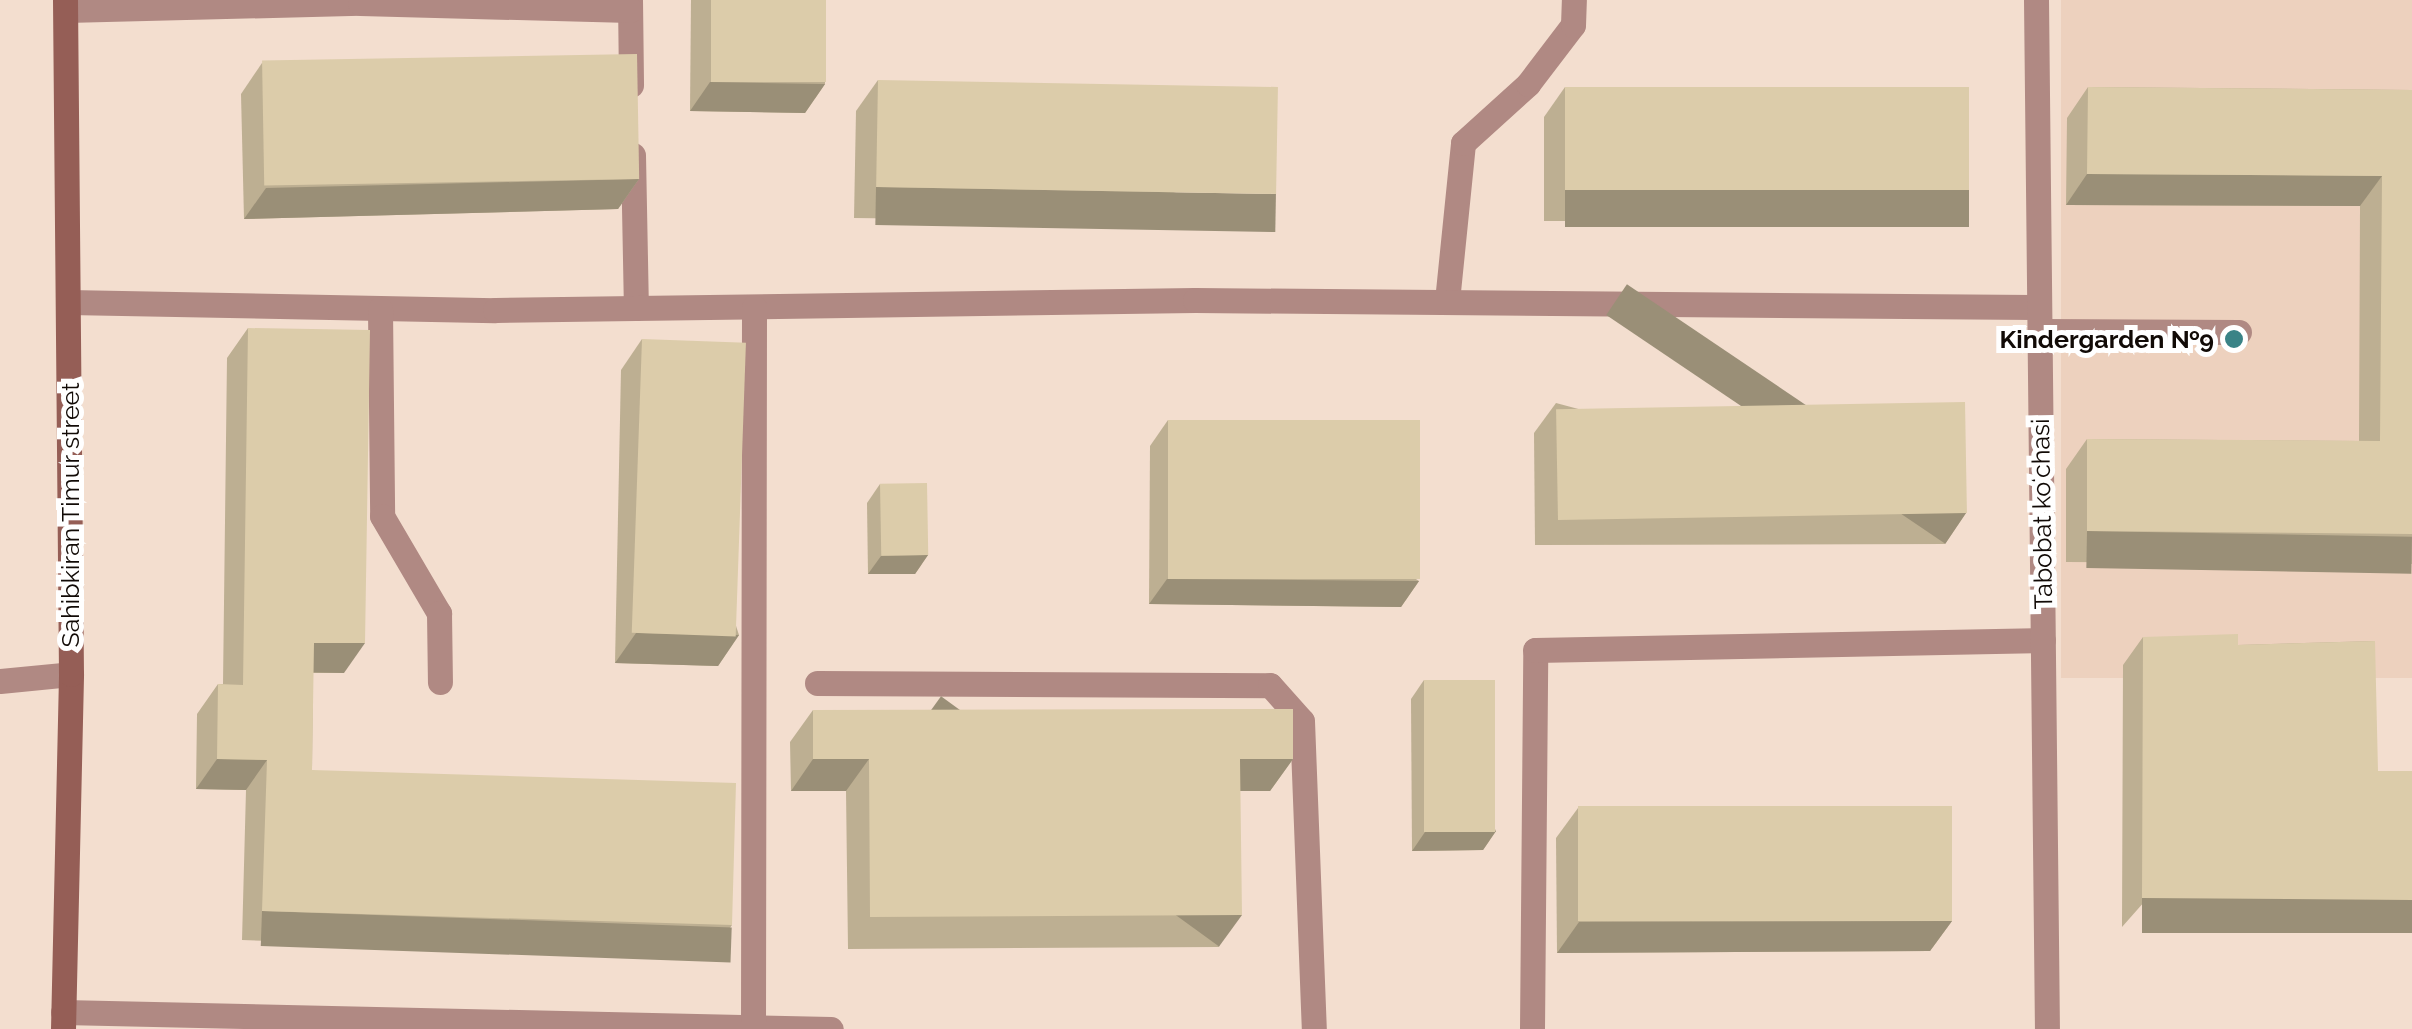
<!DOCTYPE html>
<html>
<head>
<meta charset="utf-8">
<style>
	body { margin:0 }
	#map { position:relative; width:2412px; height:1029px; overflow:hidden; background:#f3decf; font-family:Raleway,sans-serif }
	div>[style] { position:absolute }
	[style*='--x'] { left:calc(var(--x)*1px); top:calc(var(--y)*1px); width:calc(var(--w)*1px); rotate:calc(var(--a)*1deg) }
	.built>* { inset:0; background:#edd1be; transform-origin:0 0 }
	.lane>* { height:25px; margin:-12.5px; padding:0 12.5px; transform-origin:12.5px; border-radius:12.5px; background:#b08983 }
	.street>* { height:25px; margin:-12.5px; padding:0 12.5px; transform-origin:12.5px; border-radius:12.5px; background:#b08983 }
	.secondary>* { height:25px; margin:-12.5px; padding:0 12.5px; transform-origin:12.5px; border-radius:12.5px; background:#955e56 }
	.wall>* { inset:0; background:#bdaf92 }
	.shaded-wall>* { inset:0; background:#9a8f77; transform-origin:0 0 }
	.building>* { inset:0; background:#dcccaa; transform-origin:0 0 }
	.dots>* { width:28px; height:28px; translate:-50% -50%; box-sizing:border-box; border:5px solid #fff; border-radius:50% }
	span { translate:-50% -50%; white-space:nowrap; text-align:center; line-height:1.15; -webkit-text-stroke:10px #fff; paint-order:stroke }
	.poi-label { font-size:25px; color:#110a06; font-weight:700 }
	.right { translate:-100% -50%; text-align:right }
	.street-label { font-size:25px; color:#110a06 }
</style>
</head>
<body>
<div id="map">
	<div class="built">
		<div style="left:2061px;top:0;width:351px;height:678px"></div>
	</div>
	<div class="lane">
		<div style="--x:630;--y:0;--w:85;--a:89.3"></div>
		<div style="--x:66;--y:10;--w:294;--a:-1.4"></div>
		<div style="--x:360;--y:3;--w:270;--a:1.5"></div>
		<div style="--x:633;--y:155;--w:153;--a:88.9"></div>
		<div style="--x:1447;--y:301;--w:159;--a:-84.2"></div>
		<div style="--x:1463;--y:143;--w:88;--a:-42.2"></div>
		<div style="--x:1528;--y:84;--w:74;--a:-52.7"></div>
		<div style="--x:1573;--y:25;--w:25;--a:-88"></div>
		<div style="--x:68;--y:302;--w:427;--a:1.1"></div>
		<div style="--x:495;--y:310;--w:700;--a:-0.82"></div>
		<div style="--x:1195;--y:300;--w:844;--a:0.48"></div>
		<div style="--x:380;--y:309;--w:207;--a:89.4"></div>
		<div style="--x:382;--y:516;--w:113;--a:59.6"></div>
		<div style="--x:439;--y:613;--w:69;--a:89.2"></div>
		<div style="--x:2040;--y:331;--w:199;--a:0.3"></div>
		<div style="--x:0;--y:681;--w:71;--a:-5.6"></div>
		<div style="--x:817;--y:683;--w:453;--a:0.3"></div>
		<div style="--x:1270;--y:685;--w:48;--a:48.4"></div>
		<div style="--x:1302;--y:721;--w:308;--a:87.8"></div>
		<div style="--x:63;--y:1012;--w:768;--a:1.27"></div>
		<div style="--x:753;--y:1029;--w:722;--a:-89.92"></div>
		<div style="--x:1532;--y:1029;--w:379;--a:-89.5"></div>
		<div style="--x:1535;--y:650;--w:508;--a:-1.13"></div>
	</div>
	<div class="street">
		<div style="--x:2036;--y:0;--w:1029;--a:89.39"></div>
	</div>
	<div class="secondary">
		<div style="--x:63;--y:1029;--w:355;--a:-88.7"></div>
		<div style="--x:71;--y:674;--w:674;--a:-90.51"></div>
	</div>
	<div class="wall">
		<div style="clip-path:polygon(691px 0,826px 0,825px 84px,805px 113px,690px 111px)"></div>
		<div style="clip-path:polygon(262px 63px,639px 179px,618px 209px,244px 219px,241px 94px)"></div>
		<div style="clip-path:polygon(878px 80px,1255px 223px,854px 218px,856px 111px)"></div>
		<div style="clip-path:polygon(1565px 87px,1969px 191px,1947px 221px,1544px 221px,1544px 117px)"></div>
		<div style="clip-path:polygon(2088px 87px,2412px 90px,2412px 564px,2066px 562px,2066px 469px,2087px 439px,2359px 441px,2360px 206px,2066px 205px,2067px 118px)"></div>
		<div style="clip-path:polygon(248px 328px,344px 673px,313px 673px,312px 770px,732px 925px,711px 955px,242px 940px,246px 790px,196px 789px,197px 714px,218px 684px,223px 684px,227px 358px)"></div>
		<div style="clip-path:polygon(642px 339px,739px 635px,718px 666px,615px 663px,621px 370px)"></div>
		<div style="clip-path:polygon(1556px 403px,1966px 513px,1945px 544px,1535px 545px,1534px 433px)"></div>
		<div style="clip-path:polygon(1168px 420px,1419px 581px,1401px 607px,1149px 604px,1150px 446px)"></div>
		<div style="clip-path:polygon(880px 484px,928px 555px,915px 574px,868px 574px,867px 503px)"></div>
		<div style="clip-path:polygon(2143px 637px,2238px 645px,2375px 641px,2122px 927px,2123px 665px)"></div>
		<div style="clip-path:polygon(1424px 680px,1496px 831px,1483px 850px,1412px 851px,1411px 699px)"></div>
		<div style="clip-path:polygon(813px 710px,1293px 759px,1270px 791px,1240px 791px,1219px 947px,848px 949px,846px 791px,791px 791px,790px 742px)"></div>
		<div style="clip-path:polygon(1578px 808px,1952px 921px,1930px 951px,1557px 953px,1556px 838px)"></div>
	</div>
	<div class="shaded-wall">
		<div style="clip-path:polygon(710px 82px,825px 84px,805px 113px,690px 111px)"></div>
		<div style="clip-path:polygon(2087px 174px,2382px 176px,2360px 206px,2066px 205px)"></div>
		<div style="clip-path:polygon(639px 179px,618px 209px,244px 219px,266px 188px)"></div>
		<div style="left:876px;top:187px;width:400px;height:38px;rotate:1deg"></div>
		<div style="left:1565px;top:190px;width:404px;height:37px"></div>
		<div style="left:1966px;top:513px;width:37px;height:409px;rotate:124deg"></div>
		<div style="left:2087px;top:531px;width:325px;height:37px;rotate:1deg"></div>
		<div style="clip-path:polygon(928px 555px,915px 574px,868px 574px,881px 556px)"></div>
		<div style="clip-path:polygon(1167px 579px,1419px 581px,1401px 607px,1149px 604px)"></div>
		<div style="clip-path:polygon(636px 633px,739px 635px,718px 666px,615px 663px)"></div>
		<div style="clip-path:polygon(314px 643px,365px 643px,344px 673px,293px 672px)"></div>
		<div style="clip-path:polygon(217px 759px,267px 760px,246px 790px,196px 789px)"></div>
		<div style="clip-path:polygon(813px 759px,869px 759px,846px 791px,791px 791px)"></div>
		<div style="clip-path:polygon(1240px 759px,1293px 759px,1270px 791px,1217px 791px)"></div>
		<div style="clip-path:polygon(1496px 831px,1483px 850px,1412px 851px,1425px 832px)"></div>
		<div style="left:2142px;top:898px;width:270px;height:35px"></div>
		<div style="left:262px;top:911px;width:470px;height:35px;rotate:2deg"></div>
		<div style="left:1242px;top:915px;width:39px;height:372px;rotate:126deg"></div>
		<div style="clip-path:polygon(1952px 921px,1930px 951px,1557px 953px,1579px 922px)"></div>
	</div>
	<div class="building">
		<div style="left:711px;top:0;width:115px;height:82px"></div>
		<div style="left:637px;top:54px;width:125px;height:375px;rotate:89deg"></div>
		<div style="left:878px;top:80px;width:400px;height:107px;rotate:1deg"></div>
		<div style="left:1565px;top:87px;width:404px;height:103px"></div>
		<div style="clip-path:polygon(2088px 87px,2412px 90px,2412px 534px,2087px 531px,2087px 439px,2380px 441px,2382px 176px,2087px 174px)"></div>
		<div style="clip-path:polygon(248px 328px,370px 330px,365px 643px,314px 643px,312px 770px,736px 783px,732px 925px,262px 911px,267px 760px,217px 759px,218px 684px,243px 685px)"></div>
		<div style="left:642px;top:339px;width:104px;height:294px;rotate:2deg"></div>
		<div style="left:1965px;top:402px;width:111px;height:409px;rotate:89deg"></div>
		<div style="left:1168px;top:420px;width:252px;height:159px"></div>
		<div style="left:927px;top:483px;width:72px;height:47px;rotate:89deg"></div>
		<div style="clip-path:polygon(2238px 634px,2238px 645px,2375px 641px,2378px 771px,2412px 771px,2412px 900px,2142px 898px,2143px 637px)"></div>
		<div style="left:1424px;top:680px;width:71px;height:152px"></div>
		<div style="clip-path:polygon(1293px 709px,1293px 759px,1240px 759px,1242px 915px,870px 917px,869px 759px,813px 759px,813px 710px)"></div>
		<div style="left:1952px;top:806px;width:115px;height:374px;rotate:90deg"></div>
	</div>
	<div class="dots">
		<div style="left:2234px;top:339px;background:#3a8386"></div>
	</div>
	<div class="poi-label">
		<span class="right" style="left:2214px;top:339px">Kindergarden №9</span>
	</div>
	<div class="street-label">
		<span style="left:2042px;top:514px;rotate:-91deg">Tabobat koʻchasi</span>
		<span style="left:70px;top:515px;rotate:-90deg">Sahibkiran Timur street</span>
	</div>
</div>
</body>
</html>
